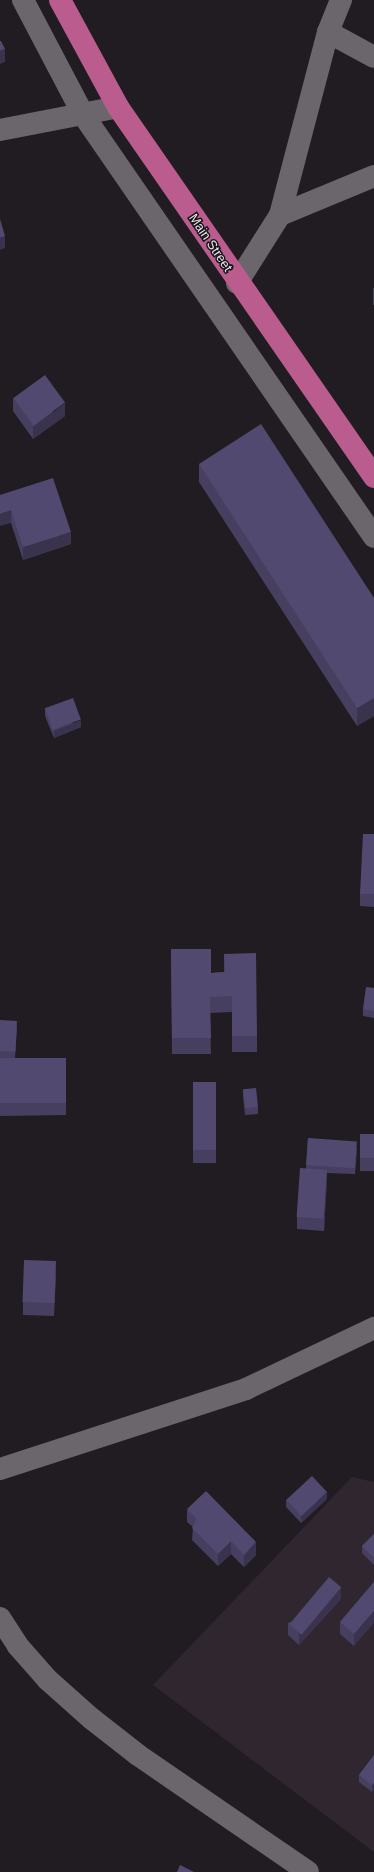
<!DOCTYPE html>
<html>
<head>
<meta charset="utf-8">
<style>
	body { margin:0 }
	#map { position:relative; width:374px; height:1872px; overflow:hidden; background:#211c22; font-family:Arial,sans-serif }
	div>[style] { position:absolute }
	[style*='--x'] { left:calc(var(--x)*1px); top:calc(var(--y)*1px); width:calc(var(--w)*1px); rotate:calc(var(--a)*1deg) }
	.built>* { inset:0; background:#2f2630 }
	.minor>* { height:22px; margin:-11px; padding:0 11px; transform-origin:11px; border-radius:11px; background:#6b656c }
	.trunk>* { height:22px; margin:-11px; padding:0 11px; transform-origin:11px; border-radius:11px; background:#ba5c8e }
	.wall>* { inset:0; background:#473f60; transform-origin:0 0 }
	.shaded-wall>* { inset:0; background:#39334e }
	.building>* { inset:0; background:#524970; transform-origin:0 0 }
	span { translate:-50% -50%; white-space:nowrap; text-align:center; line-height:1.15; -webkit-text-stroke:3px #181319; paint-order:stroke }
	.street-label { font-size:13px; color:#eae7eb }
</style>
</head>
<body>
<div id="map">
	<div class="built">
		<div style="clip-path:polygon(352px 1477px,374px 1482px,374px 1852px,153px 1685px)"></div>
	</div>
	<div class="minor">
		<div style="--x:23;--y:0;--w:131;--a:62.3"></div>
		<div style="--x:84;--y:116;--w:511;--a:55.44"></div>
		<div style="--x:328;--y:32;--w:52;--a:28.5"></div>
		<div style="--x:0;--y:130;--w:120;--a:-11"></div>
		<div style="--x:280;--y:215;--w:102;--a:-22.5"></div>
		<div style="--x:237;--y:283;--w:80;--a:-57.7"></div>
		<div style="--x:280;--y:215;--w:189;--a:-75.3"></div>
		<div style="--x:328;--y:32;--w:35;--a:-68"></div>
		<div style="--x:0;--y:1469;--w:259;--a:-18"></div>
		<div style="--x:246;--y:1389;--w:142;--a:-25.5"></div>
		<div style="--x:0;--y:1618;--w:33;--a:57"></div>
		<div style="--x:18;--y:1646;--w:45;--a:48.6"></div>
		<div style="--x:48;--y:1680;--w:59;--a:41.6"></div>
		<div style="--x:92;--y:1719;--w:58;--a:38"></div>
		<div style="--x:138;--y:1755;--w:206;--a:34.5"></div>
	</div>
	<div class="trunk">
		<div style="--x:60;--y:0;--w:122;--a:61.5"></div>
		<div style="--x:118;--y:107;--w:450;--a:55.3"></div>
	</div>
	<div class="wall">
		<div style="left:374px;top:288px;width:17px;height:1px;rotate:90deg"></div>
		<div style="clip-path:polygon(13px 398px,65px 416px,33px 439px,13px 411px)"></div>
		<div style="clip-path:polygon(199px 464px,374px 598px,374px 716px,357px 726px,199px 482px)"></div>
		<div style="clip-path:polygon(0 495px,71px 544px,23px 560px,11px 523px)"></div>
		<div style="clip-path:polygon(45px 709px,81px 727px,54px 738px,45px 716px)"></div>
		<div style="clip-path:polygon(374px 834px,374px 907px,360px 906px,360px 894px)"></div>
		<div style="clip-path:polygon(171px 949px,211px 973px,224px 972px,224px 954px,257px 1036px,257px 1052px,232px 1052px,232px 1012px,210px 1013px,211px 1054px,172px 1054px)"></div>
		<div style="clip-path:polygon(374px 988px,374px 1018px,363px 1016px,363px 1009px)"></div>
		<div style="clip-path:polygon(0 1020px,17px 1028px,15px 1058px,66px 1058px,66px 1115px,0 1116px)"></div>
		<div style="left:193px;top:1082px;width:23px;height:81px"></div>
		<div style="clip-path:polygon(243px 1089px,258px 1107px,258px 1114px,245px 1115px,243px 1096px)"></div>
		<div style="left:360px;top:1134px;width:14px;height:37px"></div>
		<div style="clip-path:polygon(308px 1138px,357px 1148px,355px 1174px,327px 1173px,324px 1231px,297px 1229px,297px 1217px,306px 1168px)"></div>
		<div style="clip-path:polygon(56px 1273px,54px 1316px,23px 1315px,23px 1302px)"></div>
		<div style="clip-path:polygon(327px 1499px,301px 1523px,286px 1507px,286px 1500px)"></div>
		<div style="clip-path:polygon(187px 1509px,256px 1555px,244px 1567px,231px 1554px,218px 1566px,192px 1540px,193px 1527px,187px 1522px)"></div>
		<div style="clip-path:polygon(374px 1534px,374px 1565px,362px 1553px,362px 1546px)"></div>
		<div style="clip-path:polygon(374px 1582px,354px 1646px,340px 1634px,340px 1622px)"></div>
		<div style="clip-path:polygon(341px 1599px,299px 1645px,288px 1635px,288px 1623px)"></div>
		<div style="clip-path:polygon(374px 1755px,372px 1792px,359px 1782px,359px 1775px)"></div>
	</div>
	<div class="shaded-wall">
		<div style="clip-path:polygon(5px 49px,5px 62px,0 64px,0 51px)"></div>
		<div style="clip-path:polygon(5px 236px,5px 248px,0 250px,0 238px)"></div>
		<div style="clip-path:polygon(65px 403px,65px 416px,33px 439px,33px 427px)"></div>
		<div style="clip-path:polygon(11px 510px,11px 523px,0 526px,0 514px)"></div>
		<div style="clip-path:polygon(71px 532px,71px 544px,23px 560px,23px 547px)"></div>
		<div style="clip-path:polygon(374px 698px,374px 716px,357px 726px,357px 708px)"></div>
		<div style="clip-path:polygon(81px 720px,81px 727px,54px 738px,54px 731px)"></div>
		<div style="clip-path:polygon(327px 1170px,327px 1182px,324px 1231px,324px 1219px)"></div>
		<div style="clip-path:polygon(56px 1261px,56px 1273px,54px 1316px,54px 1303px)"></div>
		<div style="clip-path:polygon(327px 1492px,327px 1499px,301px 1523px,301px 1516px)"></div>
		<div style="clip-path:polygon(231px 1541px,231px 1554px,218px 1566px,218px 1554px)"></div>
		<div style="clip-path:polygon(256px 1542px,256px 1555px,244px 1567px,244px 1555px)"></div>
		<div style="clip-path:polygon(341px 1587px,341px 1599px,299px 1645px,299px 1633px)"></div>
		<div style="clip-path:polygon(374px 1611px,374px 1623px,354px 1646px,354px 1634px)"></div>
		<div style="clip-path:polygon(374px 1783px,374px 1790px,372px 1792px,372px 1785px)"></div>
	</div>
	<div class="building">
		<div style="clip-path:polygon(0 41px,1px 41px,5px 49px,0 51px)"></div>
		<div style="clip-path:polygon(0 219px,5px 236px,0 238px)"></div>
		<div style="left:45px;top:375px;width:34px;height:39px;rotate:54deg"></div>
		<div style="clip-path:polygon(261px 424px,374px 598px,374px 698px,357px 708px,199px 464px)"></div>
		<div style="clip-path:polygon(53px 478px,71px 532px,23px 547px,11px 510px,0 514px,0 495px)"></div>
		<div style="left:73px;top:698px;width:23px;height:30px;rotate:70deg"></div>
		<div style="clip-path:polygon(363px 834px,374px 834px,374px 894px,360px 894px)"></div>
		<div style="clip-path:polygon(171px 949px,211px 949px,211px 973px,225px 972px,224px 954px,256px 953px,257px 1036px,232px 1036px,232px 996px,210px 997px,211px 1038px,172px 1038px)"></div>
		<div style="clip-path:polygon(366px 987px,374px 988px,374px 1011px,363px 1009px)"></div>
		<div style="left:0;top:1020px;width:17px;height:31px;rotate:3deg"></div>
		<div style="left:0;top:1058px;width:66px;height:45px"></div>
		<div style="left:193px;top:1082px;width:23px;height:68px"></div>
		<div style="left:256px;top:1088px;width:19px;height:13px;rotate:84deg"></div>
		<div style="left:360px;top:1134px;width:14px;height:24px"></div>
		<div style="left:308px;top:1138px;width:49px;height:27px;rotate:4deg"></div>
		<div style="left:300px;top:1168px;width:27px;height:49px;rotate:4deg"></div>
		<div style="left:24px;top:1260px;width:32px;height:42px;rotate:2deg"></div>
		<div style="left:312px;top:1476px;width:22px;height:35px;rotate:47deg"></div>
		<div style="clip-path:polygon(206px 1491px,256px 1542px,244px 1555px,231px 1541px,218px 1554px,192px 1528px,197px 1519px,187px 1509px)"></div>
		<div style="clip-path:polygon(374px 1534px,374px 1558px,362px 1546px)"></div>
		<div style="left:329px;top:1577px;width:16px;height:62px;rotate:40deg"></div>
		<div style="clip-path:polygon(374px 1582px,374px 1611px,354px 1634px,340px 1622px)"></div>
		<div style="clip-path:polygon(374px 1755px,374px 1783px,372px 1785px,359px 1775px)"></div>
		<div style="clip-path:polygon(180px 1865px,194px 1872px,177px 1872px)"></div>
	</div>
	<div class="street-label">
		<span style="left:210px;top:243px;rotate:56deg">Main Street</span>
	</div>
</div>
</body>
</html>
